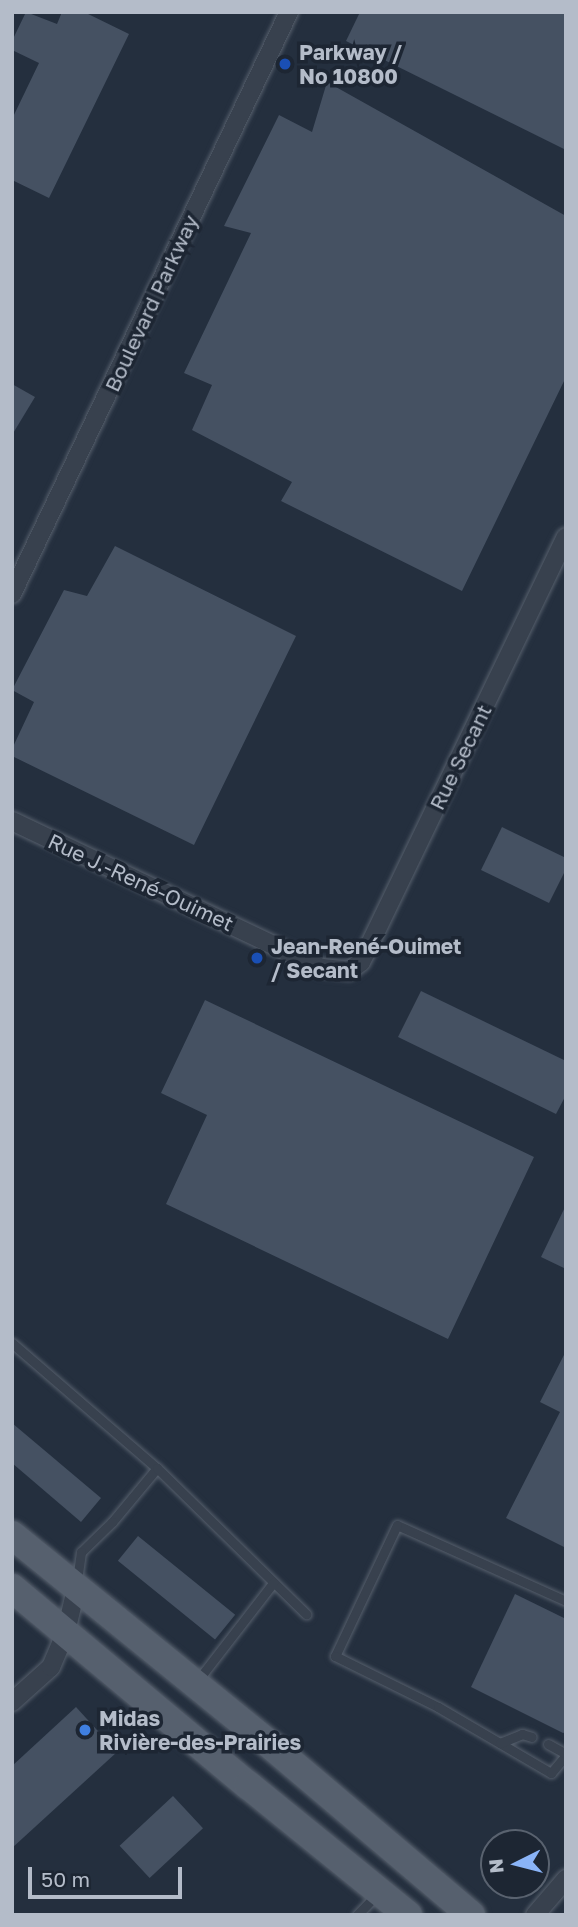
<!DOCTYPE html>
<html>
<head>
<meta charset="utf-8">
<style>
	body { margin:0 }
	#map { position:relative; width:578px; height:1927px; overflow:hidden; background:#242f3e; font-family:"Golos Text",sans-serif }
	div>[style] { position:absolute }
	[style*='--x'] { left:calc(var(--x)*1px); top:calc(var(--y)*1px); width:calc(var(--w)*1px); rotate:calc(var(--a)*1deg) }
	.building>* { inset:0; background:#455162; transform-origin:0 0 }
	.roads { filter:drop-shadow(0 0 2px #565f6c) drop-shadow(0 0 2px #565f6c) }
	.lane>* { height:9px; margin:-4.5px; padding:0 4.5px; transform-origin:4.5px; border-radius:4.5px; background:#38414e }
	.street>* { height:18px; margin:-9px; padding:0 9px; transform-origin:9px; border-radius:9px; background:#38414e }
	.primary>* { height:28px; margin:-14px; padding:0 14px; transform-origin:14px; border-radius:14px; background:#56606e }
	.dots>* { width:19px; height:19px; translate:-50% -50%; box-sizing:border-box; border:4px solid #1d2633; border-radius:50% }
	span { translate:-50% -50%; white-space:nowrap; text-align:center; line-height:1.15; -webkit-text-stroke:7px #1d2633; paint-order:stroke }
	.poi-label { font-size:21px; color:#b4bcc9; font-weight:700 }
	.left { translate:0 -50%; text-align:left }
	.street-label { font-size:21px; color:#b4bcc9 }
	.frame { position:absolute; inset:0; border:14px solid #b4bcc9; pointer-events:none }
	.north { position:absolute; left:480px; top:1829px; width:70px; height:70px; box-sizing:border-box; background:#1d2633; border:2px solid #59626f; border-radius:50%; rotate:264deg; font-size:19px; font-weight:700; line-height:28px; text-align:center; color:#b4bcc9 }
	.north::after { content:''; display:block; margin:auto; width:24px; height:32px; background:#8ab4f8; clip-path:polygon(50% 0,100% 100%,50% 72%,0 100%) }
	.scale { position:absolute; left:28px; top:1867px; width:154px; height:32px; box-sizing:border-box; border:4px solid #b4bcc9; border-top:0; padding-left:9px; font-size:21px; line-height:24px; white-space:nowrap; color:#b4bcc9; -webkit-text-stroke:5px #1d2633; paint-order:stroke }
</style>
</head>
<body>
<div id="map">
	<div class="building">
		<div style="clip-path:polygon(26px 12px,57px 24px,62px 12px,84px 12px,129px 34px,49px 198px,12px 180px,12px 119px,39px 63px,12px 50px,12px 41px)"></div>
		<div style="clip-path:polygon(360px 12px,566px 12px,566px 150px,346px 41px)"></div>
		<div style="clip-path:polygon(327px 82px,566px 216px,566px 377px,462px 591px,281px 501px,292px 482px,192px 430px,212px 385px,184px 373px,251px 233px,224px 226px,279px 115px,312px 132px)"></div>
		<div style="clip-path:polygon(12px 384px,35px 397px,12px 435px)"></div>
		<div style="clip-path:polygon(115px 546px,296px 636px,194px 845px,12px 756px,12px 749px,34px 702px,12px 690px,64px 590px,87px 596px)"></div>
		<div style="clip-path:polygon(502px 827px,566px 858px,566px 869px,549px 903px,481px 870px)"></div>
		<div style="clip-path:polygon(421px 991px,566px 1061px,566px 1095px,556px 1114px,398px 1037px)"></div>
		<div style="clip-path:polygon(205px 1000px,534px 1157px,448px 1339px,166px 1204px,207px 1115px,161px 1093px)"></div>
		<div style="clip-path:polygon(566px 1205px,566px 1269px,541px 1257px)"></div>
		<div style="clip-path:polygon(566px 1351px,566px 1548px,506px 1518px,560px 1412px,540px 1402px)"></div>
		<div style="clip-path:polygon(12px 1423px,101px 1498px,81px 1522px,12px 1463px)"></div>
		<div style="left:138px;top:1536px;width:125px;height:32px;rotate:39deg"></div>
		<div style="clip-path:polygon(515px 1594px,566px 1619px,566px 1732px,563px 1733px,471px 1687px)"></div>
		<div style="clip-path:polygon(76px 1707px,117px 1752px,12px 1848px,12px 1766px)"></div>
		<div style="left:173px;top:1796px;width:44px;height:73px;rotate:47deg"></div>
	</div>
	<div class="roads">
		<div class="lane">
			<div style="--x:12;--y:1343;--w:191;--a:40.8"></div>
			<div style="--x:157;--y:1468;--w:70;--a:129.8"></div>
			<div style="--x:112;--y:1522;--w:43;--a:135.9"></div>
			<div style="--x:81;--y:1552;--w:28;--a:98"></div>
			<div style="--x:157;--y:1468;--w:209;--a:44.4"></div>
			<div style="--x:566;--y:1601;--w:185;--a:-155.8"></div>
			<div style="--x:397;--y:1525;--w:145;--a:115.3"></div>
			<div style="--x:335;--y:1656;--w:115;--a:26.3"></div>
			<div style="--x:438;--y:1707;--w:131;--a:30.3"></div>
			<div style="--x:551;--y:1773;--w:23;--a:-50"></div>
			<div style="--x:198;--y:1680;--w:123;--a:-52.3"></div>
			<div style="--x:500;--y:1743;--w:24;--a:-22"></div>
			<div style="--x:522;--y:1734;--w:10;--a:17"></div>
			<div style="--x:548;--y:1744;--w:21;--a:29"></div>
			<div style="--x:357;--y:1915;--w:30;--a:-46"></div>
		</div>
		<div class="street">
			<div style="--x:12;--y:594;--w:645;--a:-64.55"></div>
			<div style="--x:12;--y:821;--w:343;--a:25.4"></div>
			<div style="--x:322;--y:968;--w:27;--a:6"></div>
			<div style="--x:349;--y:971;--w:15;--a:-37"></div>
			<div style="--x:361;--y:962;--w:16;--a:-63"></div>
			<div style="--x:368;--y:948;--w:456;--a:-64.3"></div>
			<div style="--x:12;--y:1702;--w:52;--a:-41.9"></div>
			<div style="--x:51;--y:1667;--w:38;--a:-67"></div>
			<div style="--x:66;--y:1632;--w:44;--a:-76.9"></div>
			<div style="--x:535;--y:1915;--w:48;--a:-49.3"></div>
		</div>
		<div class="primary">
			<div style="--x:12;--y:1535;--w:338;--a:39.1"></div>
			<div style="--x:274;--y:1748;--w:258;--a:40.3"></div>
			<div style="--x:12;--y:1588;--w:307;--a:39.9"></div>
			<div style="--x:248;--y:1785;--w:206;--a:39.1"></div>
		</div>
	</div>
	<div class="dots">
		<div style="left:285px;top:64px;background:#1a4fb4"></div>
		<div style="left:257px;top:958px;background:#1a4fb4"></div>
		<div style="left:85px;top:1730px;background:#3f7fe0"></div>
	</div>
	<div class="poi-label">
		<span class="left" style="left:299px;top:64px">Parkway /<br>No 10800</span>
		<span class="left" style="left:271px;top:958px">Jean-René-Ouimet<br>/ Secant</span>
		<span class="left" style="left:99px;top:1730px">Midas<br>Rivière-des-Prairies</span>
	</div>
	<div class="street-label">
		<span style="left:151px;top:303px;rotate:-65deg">Boulevard Parkway</span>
		<span style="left:460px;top:757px;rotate:-64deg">Rue Secant</span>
		<span style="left:141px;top:882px;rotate:25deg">Rue J.-René-Ouimet</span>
	</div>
	<div class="frame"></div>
	<div class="north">N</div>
	<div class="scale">50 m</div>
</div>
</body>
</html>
